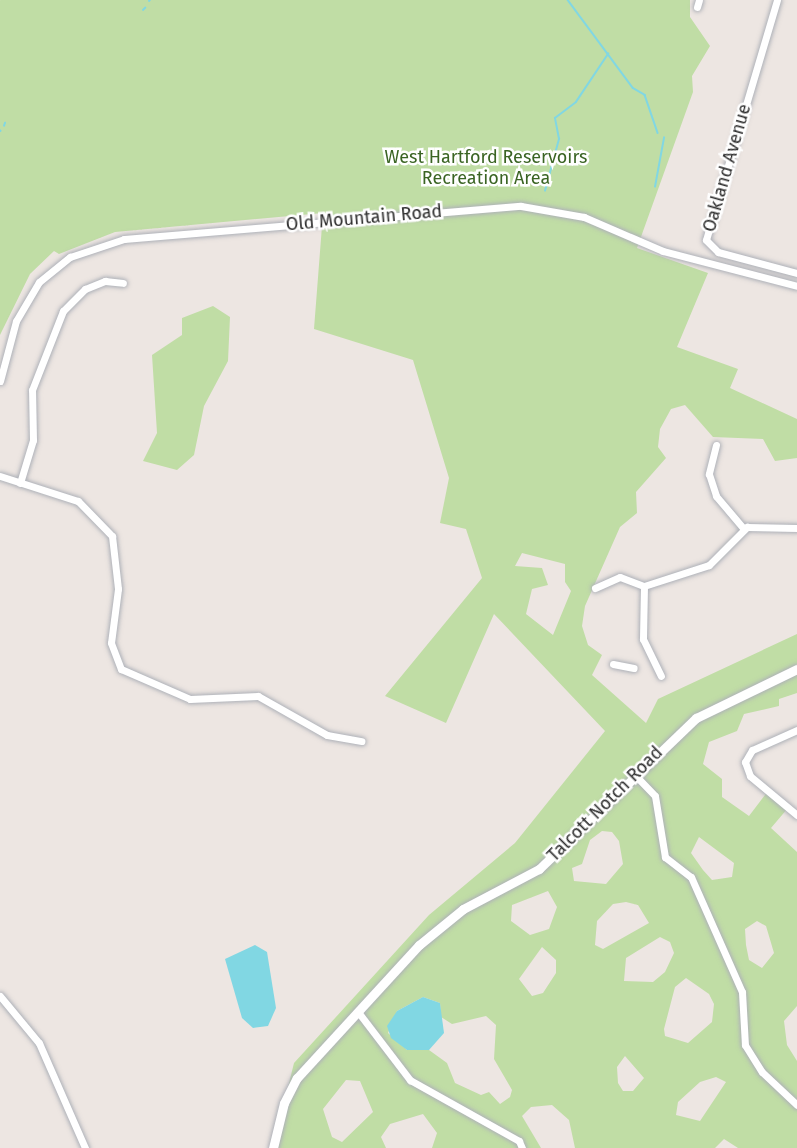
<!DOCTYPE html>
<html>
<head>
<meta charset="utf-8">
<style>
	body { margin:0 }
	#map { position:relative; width:797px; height:1148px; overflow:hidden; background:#ede6e2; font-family:"Fira Sans",sans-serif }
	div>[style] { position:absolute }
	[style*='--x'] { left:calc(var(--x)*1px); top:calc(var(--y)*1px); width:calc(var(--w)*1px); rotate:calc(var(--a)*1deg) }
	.green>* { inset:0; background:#c0dda5 }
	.water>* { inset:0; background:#81d7e3 }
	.stream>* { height:1.5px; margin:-0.75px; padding:0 0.75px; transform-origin:0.75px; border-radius:0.75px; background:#81d7e3 }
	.roads { filter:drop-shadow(0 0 2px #aeb1b8) drop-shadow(0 0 2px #aeb1b8) }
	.street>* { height:7px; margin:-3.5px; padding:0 3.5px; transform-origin:3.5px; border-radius:3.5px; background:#fff }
	.secondary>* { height:9px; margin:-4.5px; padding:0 4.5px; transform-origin:4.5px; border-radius:4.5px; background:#fff }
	span { translate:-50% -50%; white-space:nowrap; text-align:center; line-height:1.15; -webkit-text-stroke:5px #fff; paint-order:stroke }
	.park-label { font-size:18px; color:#3a6423 }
	.street-label { font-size:18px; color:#2d2d2d }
</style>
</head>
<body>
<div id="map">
	<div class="green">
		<div style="clip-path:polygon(evenodd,0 0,690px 0,690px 17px,710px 46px,692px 76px,693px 92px,637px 248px,708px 273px,677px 347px,738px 369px,730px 388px,797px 419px,797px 458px,775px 461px,763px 439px,713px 437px,685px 405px,671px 409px,660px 429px,658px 447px,666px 458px,636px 492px,637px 513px,620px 527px,585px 606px,582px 626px,588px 645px,602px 655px,592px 675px,646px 723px,658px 699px,797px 634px,797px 693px,779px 699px,779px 706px,744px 714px,737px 731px,709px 742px,703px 764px,722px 779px,722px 797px,749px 816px,768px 791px,788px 808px,771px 828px,797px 852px,797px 1006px,784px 1021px,787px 1045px,797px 1061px,797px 1148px,738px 1148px,724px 1139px,715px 1148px,575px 1148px,569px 1120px,552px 1105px,531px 1107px,522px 1116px,541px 1148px,432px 1148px,437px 1133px,423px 1114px,390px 1124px,381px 1137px,386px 1148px,273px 1148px,294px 1063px,429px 915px,515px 843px,605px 731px,494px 614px,446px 723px,385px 696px,482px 578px,466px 529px,440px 523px,449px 478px,413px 360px,314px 329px,323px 213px,115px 232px,59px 254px,54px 251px,30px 274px,0 335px,0 0,522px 553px,565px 564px,565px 582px,571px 591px,553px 635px,526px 614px,532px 589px,548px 585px,542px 568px,515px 566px,522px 553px,0 0,602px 831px,612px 832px,619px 841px,623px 864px,606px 884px,574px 881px,572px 868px,582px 864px,590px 840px,602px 831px,0 0,699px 837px,734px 863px,732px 877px,712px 880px,703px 870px,691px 853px,699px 837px,0 0,548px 891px,557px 907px,549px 929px,530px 935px,511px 921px,512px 905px,548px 891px,0 0,626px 902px,638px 905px,649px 923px,603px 949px,595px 945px,597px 921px,613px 904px,626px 902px,0 0,757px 921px,766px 926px,774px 953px,762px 968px,749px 960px,746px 945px,745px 929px,757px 921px,0 0,660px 937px,670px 942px,674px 953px,665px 972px,653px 982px,624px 981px,626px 958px,660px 937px,0 0,542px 947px,556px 960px,556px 973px,543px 993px,532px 996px,519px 979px,542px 947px,0 0,686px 978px,709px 994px,714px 1004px,712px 1022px,688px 1043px,665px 1036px,664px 1029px,675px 987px,686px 978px,0 0,423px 997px,440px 1003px,441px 1017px,452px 1024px,486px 1016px,496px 1025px,494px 1059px,512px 1090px,510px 1097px,500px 1104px,489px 1092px,481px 1095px,455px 1083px,447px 1063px,429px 1050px,407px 1050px,388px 1033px,397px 1011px,423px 997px,0 0,625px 1056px,644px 1078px,633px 1091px,623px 1091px,618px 1083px,617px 1067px,625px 1056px,0 0,716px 1077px,726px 1082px,700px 1121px,676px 1115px,678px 1102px,700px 1082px,716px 1077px,0 0,346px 1080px,360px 1081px,373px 1112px,342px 1142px,332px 1137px,323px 1109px,346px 1080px)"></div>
		<div style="clip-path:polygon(213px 306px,230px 317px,228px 361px,204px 406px,194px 455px,177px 470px,143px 461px,157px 433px,152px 355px,182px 335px,182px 318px)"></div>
	</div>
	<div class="water">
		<div style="clip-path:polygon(255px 945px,267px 952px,276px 1008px,268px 1026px,253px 1028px,242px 1018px,225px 959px)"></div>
		<div style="clip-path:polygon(423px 997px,440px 1003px,444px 1033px,429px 1050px,407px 1050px,391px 1038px,387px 1026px,397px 1011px)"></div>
	</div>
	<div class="stream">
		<div style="--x:568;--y:0;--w:109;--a:53.5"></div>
		<div style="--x:633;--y:88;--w:14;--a:30"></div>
		<div style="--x:645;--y:95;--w:40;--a:71.1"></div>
		<div style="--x:149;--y:1;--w:1;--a:-45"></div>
		<div style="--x:143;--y:10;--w:3;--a:-45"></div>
		<div style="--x:4;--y:126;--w:3;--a:-72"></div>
		<div style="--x:0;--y:130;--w:1;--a:45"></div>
		<div style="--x:655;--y:187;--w:50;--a:-79.6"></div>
		<div style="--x:545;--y:191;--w:54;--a:-74.9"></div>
		<div style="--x:559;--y:139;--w:21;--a:-101"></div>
		<div style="--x:555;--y:118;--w:26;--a:-37"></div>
		<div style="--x:576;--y:102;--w:58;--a:-56.3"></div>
	</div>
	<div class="roads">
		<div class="street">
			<div style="--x:777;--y:0;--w:250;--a:106.5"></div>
			<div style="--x:706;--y:240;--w:17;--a:45"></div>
			<div style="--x:718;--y:252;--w:82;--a:14.9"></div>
			<div style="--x:697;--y:7;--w:7;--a:-74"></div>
			<div style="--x:0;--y:381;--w:62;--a:-75.1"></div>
			<div style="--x:16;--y:321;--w:45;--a:-59.5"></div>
			<div style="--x:39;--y:282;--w:40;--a:-39"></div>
			<div style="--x:70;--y:257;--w:57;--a:-18.4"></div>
			<div style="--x:124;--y:239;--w:398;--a:-4.8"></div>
			<div style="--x:521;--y:206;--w:64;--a:9.9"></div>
			<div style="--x:584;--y:217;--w:86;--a:23.3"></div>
			<div style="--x:663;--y:251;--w:138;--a:14.6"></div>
			<div style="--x:716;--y:445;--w:30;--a:104"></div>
			<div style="--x:709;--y:474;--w:23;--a:72"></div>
			<div style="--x:716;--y:496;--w:42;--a:49.8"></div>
			<div style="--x:0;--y:476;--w:82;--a:17.8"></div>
			<div style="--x:78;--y:501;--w:49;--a:45.8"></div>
			<div style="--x:112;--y:536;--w:53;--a:83.5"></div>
			<div style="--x:118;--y:589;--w:54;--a:97.4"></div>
			<div style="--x:111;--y:643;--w:28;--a:69"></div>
			<div style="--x:121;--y:669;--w:75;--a:23.5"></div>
			<div style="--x:190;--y:699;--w:68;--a:-2.5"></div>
			<div style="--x:258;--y:696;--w:79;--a:29.5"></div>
			<div style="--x:327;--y:735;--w:35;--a:10"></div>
			<div style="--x:20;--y:483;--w:45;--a:-73.2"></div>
			<div style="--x:33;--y:440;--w:50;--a:-91.1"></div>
			<div style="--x:32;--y:390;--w:85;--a:-68.6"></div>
			<div style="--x:63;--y:311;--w:31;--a:-45"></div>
			<div style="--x:85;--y:289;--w:22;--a:-22"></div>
			<div style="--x:105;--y:281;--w:18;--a:6"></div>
			<div style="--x:644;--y:586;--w:68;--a:-17.9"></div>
			<div style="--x:709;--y:565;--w:54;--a:-45"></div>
			<div style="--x:747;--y:527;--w:50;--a:1.1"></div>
			<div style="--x:644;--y:586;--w:53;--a:91.1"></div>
			<div style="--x:643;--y:639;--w:41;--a:64.1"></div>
			<div style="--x:595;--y:588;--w:27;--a:-24"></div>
			<div style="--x:620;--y:577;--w:26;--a:21"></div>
			<div style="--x:613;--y:664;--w:21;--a:11"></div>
			<div style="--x:797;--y:730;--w:49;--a:156"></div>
			<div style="--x:752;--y:750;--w:14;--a:120"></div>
			<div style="--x:745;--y:762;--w:15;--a:70"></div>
			<div style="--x:750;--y:776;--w:61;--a:39.7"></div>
			<div style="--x:634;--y:774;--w:30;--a:46"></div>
			<div style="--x:655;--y:796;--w:62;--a:80.7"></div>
			<div style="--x:665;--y:857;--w:33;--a:38"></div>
			<div style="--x:691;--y:877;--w:126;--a:66.1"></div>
			<div style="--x:742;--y:992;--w:53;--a:86.8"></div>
			<div style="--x:745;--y:1045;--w:32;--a:58"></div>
			<div style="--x:762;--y:1072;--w:48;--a:43.3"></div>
			<div style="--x:0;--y:996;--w:61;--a:50.3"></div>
			<div style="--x:39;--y:1043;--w:115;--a:66.3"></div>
			<div style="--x:358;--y:1012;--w:86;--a:52.6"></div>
			<div style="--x:410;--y:1080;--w:125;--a:29.2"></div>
			<div style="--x:519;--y:1141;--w:8;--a:67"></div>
		</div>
		<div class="secondary">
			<div style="--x:273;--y:1148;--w:46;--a:-76.3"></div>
			<div style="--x:284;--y:1103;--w:28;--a:-63"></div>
			<div style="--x:297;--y:1078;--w:180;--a:-47.5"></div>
			<div style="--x:419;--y:945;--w:57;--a:-39.3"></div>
			<div style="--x:463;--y:909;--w:86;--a:-27.8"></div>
			<div style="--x:539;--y:869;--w:218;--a:-43.9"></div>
			<div style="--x:696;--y:718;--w:112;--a:-25.9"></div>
		</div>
	</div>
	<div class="park-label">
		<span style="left:486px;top:168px">West Hartford Reservoirs<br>Recreation Area</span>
	</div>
	<div class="street-label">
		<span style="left:727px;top:168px;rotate:-74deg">Oakland Avenue</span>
		<span style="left:364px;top:218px;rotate:-5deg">Old Mountain Road</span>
		<span style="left:605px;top:804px;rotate:-45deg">Talcott Notch Road</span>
	</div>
</div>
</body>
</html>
